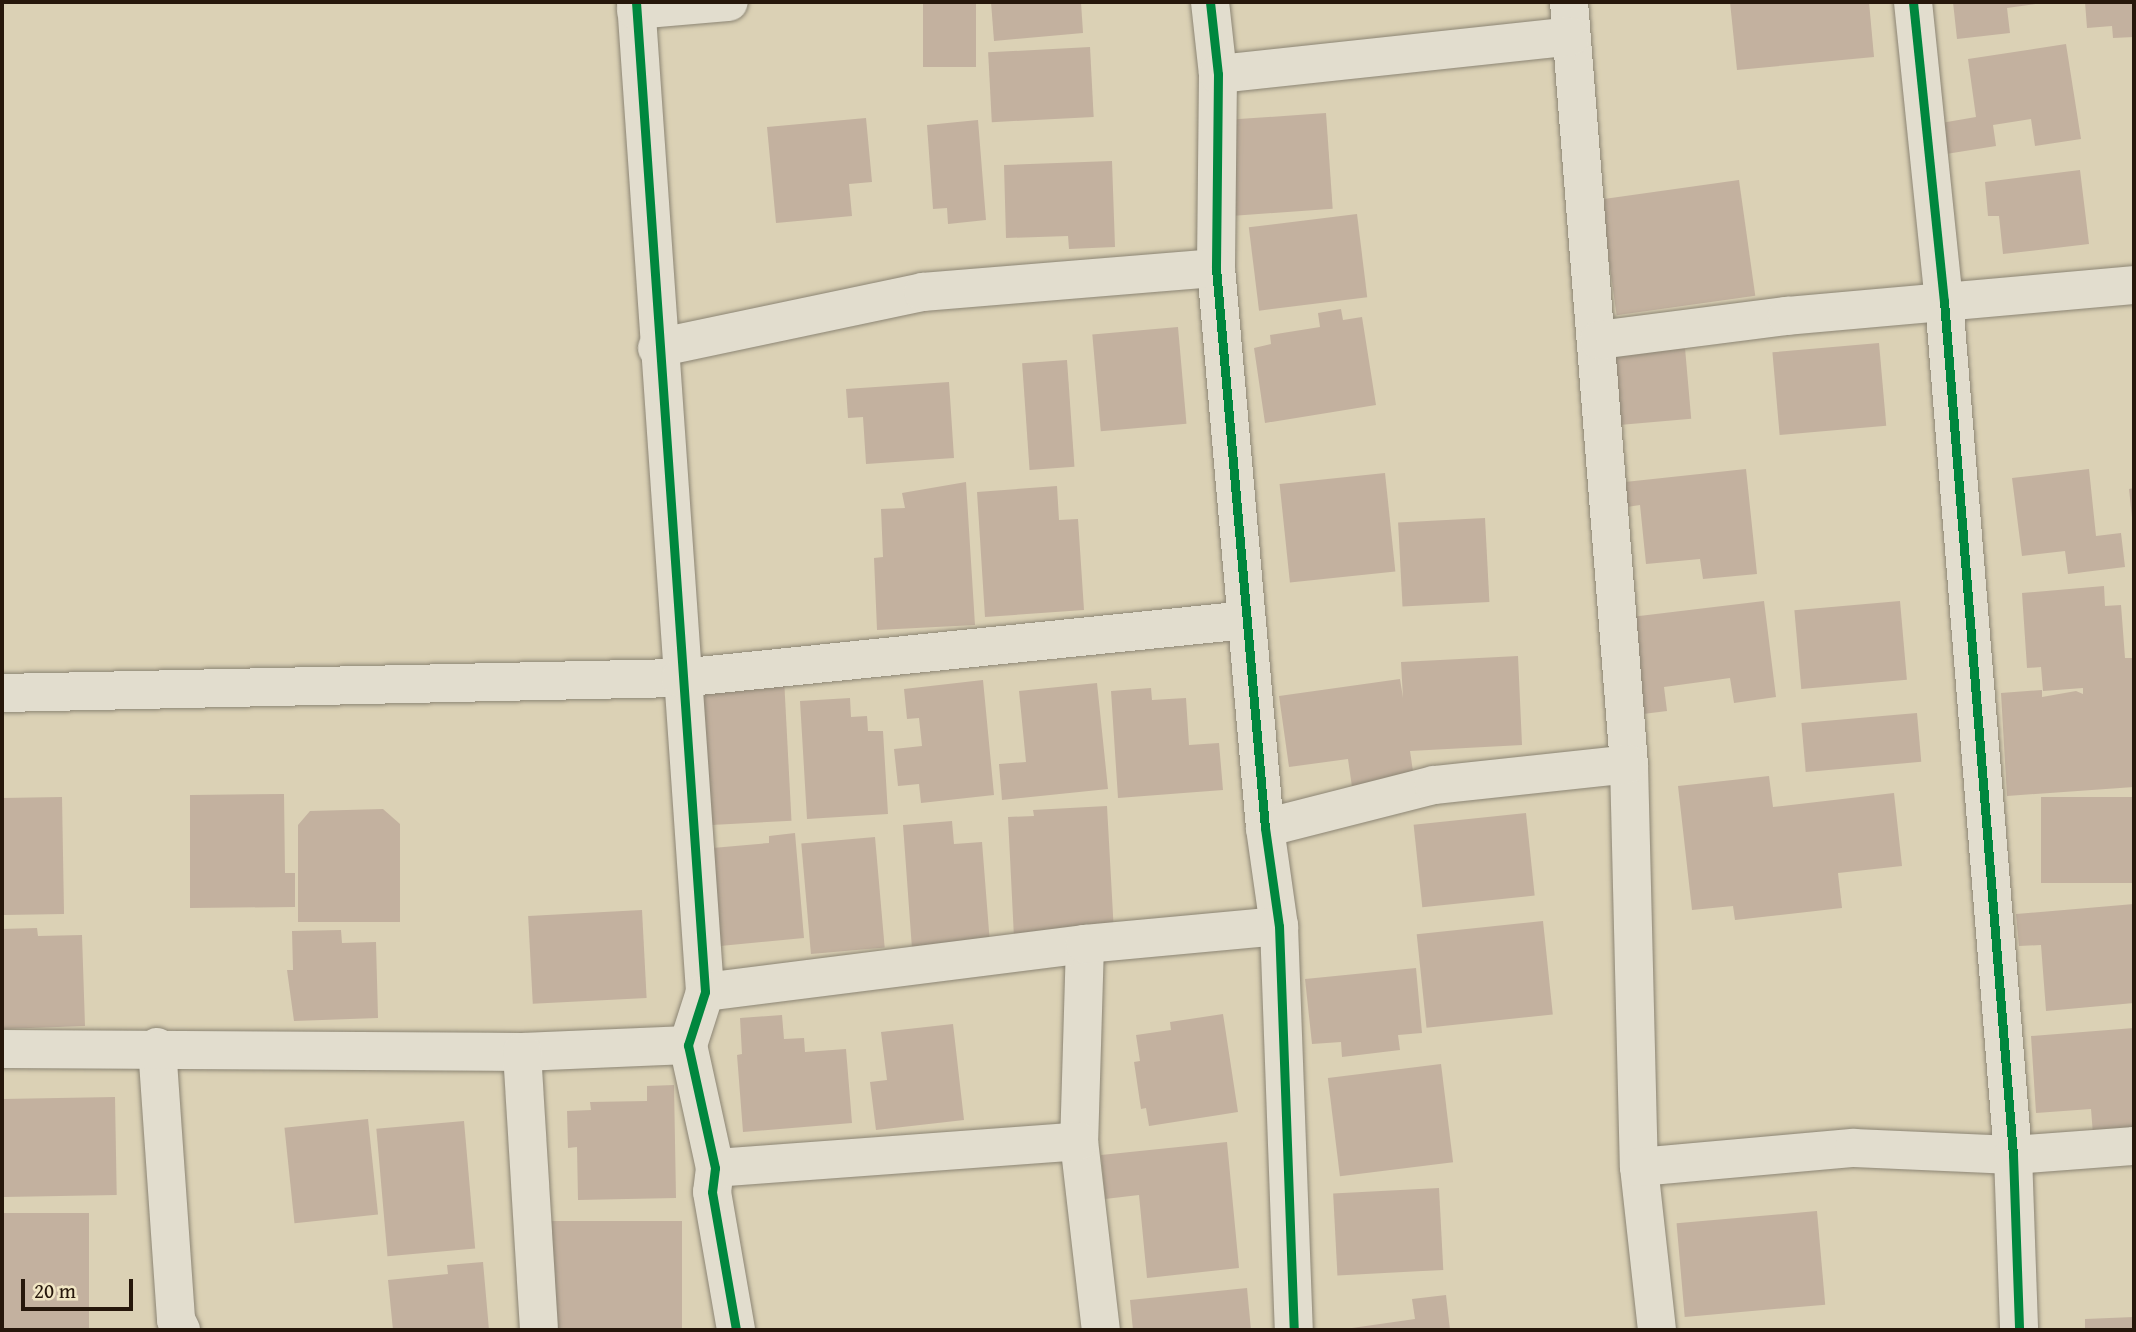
<!DOCTYPE html>
<html>
<head>
<meta charset="utf-8">
<style>
	body { margin:0 }
	#map { position:relative; width:2136px; height:1332px; overflow:hidden; background:#dbd1b5; font-family:"Gentium Book Plus",serif }
	div>[style] { position:absolute }
	[style*='--x'] { left:calc(var(--x)*1px); top:calc(var(--y)*1px); width:calc(var(--w)*1px); rotate:calc(var(--a)*1deg) }
	.building>* { inset:0; background:#c3b19f; transform-origin:0 0 }
	.roads { filter:drop-shadow(0 0 2px #8c8574) drop-shadow(0 0 2px #8c8574) }
	.minor>* { height:38px; margin:-19px; padding:0 19px; transform-origin:19px; border-radius:19px; background:#e2ddce }
	.cycleway>* { height:9px; margin:-4.5px; padding:0 4.5px; transform-origin:4.5px; border-radius:4.5px; background:#00873e }
	span { translate:-50% -50%; white-space:nowrap; text-align:center; line-height:1.15; -webkit-text-stroke:6px #f1e6c5; paint-order:stroke }
	.frame { position:absolute; inset:0; border:4px solid #26170b; pointer-events:none }
	.scale { position:absolute; left:21px; top:1279px; width:112px; height:32px; box-sizing:border-box; border:4px solid #26170b; border-top:0; padding-left:9px; font-size:21px; line-height:24px; white-space:nowrap; color:#26170b; -webkit-text-stroke:5px #f1e6c5; paint-order:stroke }
</style>
</head>
<body>
<div id="map">
	<div class="building">
		<div style="left:923px;top:2px;width:53px;height:65px"></div>
		<div style="clip-path:polygon(991px 2px,1081px 2px,1083px 33px,994px 41px)"></div>
		<div style="clip-path:polygon(1730px 2px,1869px 2px,1874px 57px,1737px 70px)"></div>
		<div style="clip-path:polygon(1953px 2px,2043px 2px,2043px 3px,2007px 8px,2010px 33px,1957px 39px)"></div>
		<div style="clip-path:polygon(2085px 2px,2134px 2px,2134px 37px,2113px 38px,2112px 26px,2087px 28px)"></div>
		<div style="clip-path:polygon(2066px 44px,2081px 139px,2035px 146px,2031px 119px,1993px 125px,1996px 146px,1946px 154px,1941px 123px,1976px 117px,1968px 59px)"></div>
		<div style="left:1090px;top:47px;width:70px;height:102px;rotate:87deg"></div>
		<div style="left:1326px;top:113px;width:96px;height:102px;rotate:86deg"></div>
		<div style="clip-path:polygon(866px 118px,872px 182px,849px 184px,852px 216px,776px 223px,767px 127px)"></div>
		<div style="clip-path:polygon(978px 120px,986px 220px,948px 224px,947px 208px,933px 209px,927px 125px)"></div>
		<div style="clip-path:polygon(1112px 161px,1115px 247px,1069px 249px,1068px 236px,1006px 238px,1004px 165px)"></div>
		<div style="clip-path:polygon(2080px 170px,2089px 244px,2003px 254px,1999px 216px,1988px 216px,1985px 182px)"></div>
		<div style="left:1739px;top:180px;width:117px;height:140px;rotate:82deg"></div>
		<div style="left:1357px;top:214px;width:84px;height:109px;rotate:83deg"></div>
		<div style="clip-path:polygon(1341px 309px,1343px 320px,1362px 317px,1376px 405px,1265px 423px,1254px 348px,1271px 344px,1270px 335px,1320px 327px,1318px 313px)"></div>
		<div style="left:1178px;top:327px;width:97px;height:86px;rotate:85deg"></div>
		<div style="left:1879px;top:343px;width:83px;height:107px;rotate:85deg"></div>
		<div style="left:1685px;top:348px;width:71px;height:75px;rotate:85deg"></div>
		<div style="left:1067px;top:360px;width:107px;height:45px;rotate:86deg"></div>
		<div style="clip-path:polygon(949px 382px,954px 458px,866px 464px,863px 417px,848px 418px,846px 389px)"></div>
		<div style="clip-path:polygon(1746px 469px,1757px 574px,1703px 579px,1700px 559px,1646px 564px,1640px 505px,1627px 507px,1625px 482px)"></div>
		<div style="clip-path:polygon(2089px 469px,2096px 536px,2121px 533px,2125px 567px,2068px 574px,2065px 551px,2022px 556px,2012px 478px)"></div>
		<div style="left:1385px;top:473px;width:99px;height:106px;rotate:84deg"></div>
		<div style="clip-path:polygon(966px 482px,975px 625px,877px 630px,874px 558px,883px 557px,881px 509px,905px 508px,902px 493px)"></div>
		<div style="clip-path:polygon(1057px 486px,1059px 520px,1078px 519px,1084px 610px,985px 617px,977px 492px)"></div>
		<div style="clip-path:polygon(2134px 488px,2134px 517px,2132px 517px,2129px 489px)"></div>
		<div style="left:1485px;top:518px;width:84px;height:87px;rotate:87deg"></div>
		<div style="clip-path:polygon(2104px 586px,2105px 606px,2121px 605px,2125px 658px,2134px 658px,2134px 787px,2007px 796px,2001px 693px,2042px 690px,2042px 697px,2076px 691px,2083px 694px,2083px 688px,2043px 691px,2041px 667px,2027px 668px,2022px 593px)"></div>
		<div style="clip-path:polygon(1764px 601px,1776px 697px,1734px 703px,1730px 678px,1664px 687px,1667px 711px,1643px 714px,1631px 617px)"></div>
		<div style="left:1900px;top:601px;width:79px;height:106px;rotate:85deg"></div>
		<div style="clip-path:polygon(1518px 656px,1522px 745px,1410px 751px,1414px 778px,1352px 787px,1348px 759px,1289px 767px,1279px 696px,1400px 679px,1403px 698px,1401px 662px)"></div>
		<div style="left:784px;top:678px;width:143px;height:95px;rotate:87deg"></div>
		<div style="clip-path:polygon(983px 680px,994px 795px,921px 803px,919px 784px,898px 786px,894px 749px,922px 746px,919px 718px,907px 719px,904px 689px)"></div>
		<div style="clip-path:polygon(1097px 683px,1108px 789px,1002px 800px,999px 764px,1026px 762px,1019px 691px)"></div>
		<div style="clip-path:polygon(1151px 688px,1152px 700px,1186px 698px,1189px 745px,1219px 743px,1223px 790px,1118px 798px,1111px 691px)"></div>
		<div style="clip-path:polygon(850px 698px,851px 717px,867px 716px,868px 731px,883px 731px,888px 814px,807px 819px,800px 701px)"></div>
		<div style="left:1917px;top:713px;width:49px;height:116px;rotate:85deg"></div>
		<div style="clip-path:polygon(1769px 776px,1773px 807px,1894px 793px,1902px 866px,1838px 873px,1842px 908px,1735px 920px,1733px 906px,1692px 910px,1678px 786px)"></div>
		<div style="clip-path:polygon(284px 794px,285px 873px,295px 873px,295px 907px,190px 908px,190px 795px)"></div>
		<div style="left:62px;top:797px;width:117px;height:60px;rotate:89deg"></div>
		<div style="left:2134px;top:797px;width:86px;height:93px;rotate:90deg"></div>
		<div style="clip-path:polygon(1107px 806px,1114px 933px,1014px 938px,1008px 817px,1034px 816px,1033px 810px)"></div>
		<div style="clip-path:polygon(383px 809px,400px 824px,400px 922px,298px 922px,298px 825px,310px 811px)"></div>
		<div style="left:1526px;top:813px;width:83px;height:113px;rotate:84deg"></div>
		<div style="clip-path:polygon(952px 821px,954px 844px,982px 842px,990px 944px,912px 949px,903px 825px)"></div>
		<div style="clip-path:polygon(795px 833px,804px 938px,710px 947px,701px 849px,769px 843px,769px 836px)"></div>
		<div style="left:875px;top:837px;width:111px;height:74px;rotate:85deg"></div>
		<div style="clip-path:polygon(2134px 904px,2134px 1003px,2046px 1011px,2041px 945px,2019px 946px,2016px 914px)"></div>
		<div style="left:642px;top:910px;width:88px;height:114px;rotate:87deg"></div>
		<div style="left:1543px;top:921px;width:94px;height:127px;rotate:84deg"></div>
		<div style="clip-path:polygon(37px 928px,38px 936px,82px 935px,85px 1026px,2px 1029px,2px 929px)"></div>
		<div style="clip-path:polygon(341px 930px,342px 943px,376px 942px,378px 1018px,294px 1021px,287px 970px,293px 970px,292px 931px)"></div>
		<div style="clip-path:polygon(1416px 968px,1422px 1033px,1398px 1035px,1400px 1050px,1342px 1057px,1341px 1042px,1312px 1044px,1305px 979px)"></div>
		<div style="clip-path:polygon(1223px 1014px,1238px 1112px,1149px 1126px,1146px 1108px,1141px 1109px,1134px 1062px,1140px 1061px,1136px 1035px,1171px 1030px,1170px 1022px)"></div>
		<div style="clip-path:polygon(782px 1015px,784px 1039px,804px 1038px,805px 1052px,846px 1049px,852px 1123px,743px 1132px,737px 1055px,742px 1054px,740px 1018px)"></div>
		<div style="clip-path:polygon(953px 1024px,964px 1120px,876px 1130px,870px 1082px,887px 1080px,881px 1032px)"></div>
		<div style="clip-path:polygon(2134px 1028px,2134px 1131px,2093px 1134px,2091px 1109px,2036px 1113px,2031px 1036px)"></div>
		<div style="left:1441px;top:1064px;width:99px;height:114px;rotate:83deg"></div>
		<div style="clip-path:polygon(674px 1085px,676px 1198px,578px 1200px,577px 1147px,568px 1148px,567px 1111px,591px 1110px,590px 1102px,647px 1101px,647px 1086px)"></div>
		<div style="left:115px;top:1097px;width:98px;height:113px;rotate:89deg"></div>
		<div style="left:368px;top:1119px;width:96px;height:84px;rotate:84deg"></div>
		<div style="left:464px;top:1121px;width:128px;height:88px;rotate:85deg"></div>
		<div style="clip-path:polygon(1227px 1142px,1239px 1268px,1147px 1278px,1139px 1195px,1105px 1199px,1101px 1155px)"></div>
		<div style="left:1439px;top:1188px;width:82px;height:106px;rotate:87deg"></div>
		<div style="left:1817px;top:1211px;width:94px;height:141px;rotate:85deg"></div>
		<div style="left:89px;top:1213px;width:117px;height:87px;rotate:90deg"></div>
		<div style="left:547px;top:1221px;width:135px;height:109px"></div>
		<div style="clip-path:polygon(483px 1262px,489px 1330px,393px 1330px,388px 1280px,448px 1274px,447px 1265px)"></div>
		<div style="clip-path:polygon(1247px 1288px,1251px 1330px,1133px 1330px,1130px 1300px)"></div>
		<div style="clip-path:polygon(1446px 1295px,1450px 1330px,1338px 1330px,1415px 1319px,1412px 1299px)"></div>
		<div style="clip-path:polygon(2134px 1317px,2134px 1330px,2085px 1330px,2085px 1319px)"></div>
	</div>
	<div class="roads">
		<div class="minor">
			<div style="--x:636;--y:2;--w:992;--a:86.01"></div>
			<div style="--x:705;--y:992;--w:56;--a:107.8"></div>
			<div style="--x:688;--y:1045;--w:126;--a:77.6"></div>
			<div style="--x:715;--y:1168;--w:24;--a:97"></div>
			<div style="--x:712;--y:1192;--w:140;--a:80.1"></div>
			<div style="--x:1210;--y:2;--w:72;--a:83.7"></div>
			<div style="--x:1218;--y:74;--w:194;--a:90.6"></div>
			<div style="--x:1216;--y:268;--w:562;--a:85"></div>
			<div style="--x:1265;--y:828;--w:99;--a:81.9"></div>
			<div style="--x:1279;--y:926;--w:404;--a:87.9"></div>
			<div style="--x:1569;--y:2;--w:764;--a:85.5"></div>
			<div style="--x:1629;--y:764;--w:403;--a:88.6"></div>
			<div style="--x:1639;--y:1167;--w:164;--a:83.7"></div>
			<div style="--x:1913;--y:2;--w:301;--a:84.1"></div>
			<div style="--x:1944;--y:301;--w:857;--a:85.38"></div>
			<div style="--x:2013;--y:1155;--w:175;--a:88"></div>
			<div style="--x:636;--y:10;--w:93;--a:-4.9"></div>
			<div style="--x:1218;--y:74;--w:355;--a:-6.1"></div>
			<div style="--x:1599;--y:340;--w:190;--a:-7.3"></div>
			<div style="--x:1787;--y:316;--w:348;--a:-5.1"></div>
			<div style="--x:657;--y:348;--w:272;--a:-11.9"></div>
			<div style="--x:923;--y:292;--w:294;--a:-4.7"></div>
			<div style="--x:2;--y:693;--w:678;--a:-1.27"></div>
			<div style="--x:680;--y:678;--w:569;--a:-5.85"></div>
			<div style="--x:1265;--y:828;--w:174;--a:-14.3"></div>
			<div style="--x:1434;--y:785;--w:196;--a:-6.1"></div>
			<div style="--x:1085;--y:944;--w:197;--a:91.7"></div>
			<div style="--x:1079;--y:1141;--w:190;--a:83.4"></div>
			<div style="--x:705;--y:992;--w:383;--a:-7.2"></div>
			<div style="--x:1085;--y:944;--w:195;--a:-5.3"></div>
			<div style="--x:157;--y:1047;--w:274;--a:86"></div>
			<div style="--x:176;--y:1320;--w:11;--a:63"></div>
			<div style="--x:2;--y:1049;--w:520;--a:0.33"></div>
			<div style="--x:522;--y:1052;--w:166;--a:-2.4"></div>
			<div style="--x:522;--y:1052;--w:279;--a:86.5"></div>
			<div style="--x:1639;--y:1167;--w:216;--a:-5.1"></div>
			<div style="--x:1854;--y:1148;--w:159;--a:2.5"></div>
			<div style="--x:2013;--y:1155;--w:121;--a:-4.3"></div>
			<div style="--x:715;--y:1168;--w:365;--a:-4.2"></div>
		</div>
	</div>
	<div class="cycleway">
		<div style="--x:636;--y:2;--w:992;--a:86.01"></div>
		<div style="--x:705;--y:992;--w:56;--a:107.8"></div>
		<div style="--x:688;--y:1045;--w:126;--a:77.6"></div>
		<div style="--x:715;--y:1168;--w:24;--a:97"></div>
		<div style="--x:712;--y:1192;--w:140;--a:80.1"></div>
		<div style="--x:1210;--y:2;--w:72;--a:83.7"></div>
		<div style="--x:1218;--y:74;--w:194;--a:90.6"></div>
		<div style="--x:1216;--y:268;--w:562;--a:85"></div>
		<div style="--x:1265;--y:828;--w:99;--a:81.9"></div>
		<div style="--x:1279;--y:926;--w:404;--a:87.9"></div>
		<div style="--x:1913;--y:2;--w:301;--a:84.1"></div>
		<div style="--x:1944;--y:301;--w:857;--a:85.38"></div>
		<div style="--x:2013;--y:1155;--w:175;--a:88"></div>
	</div>
	<div class="frame"></div>
	<div class="scale">20 m</div>
</div>
</body>
</html>
